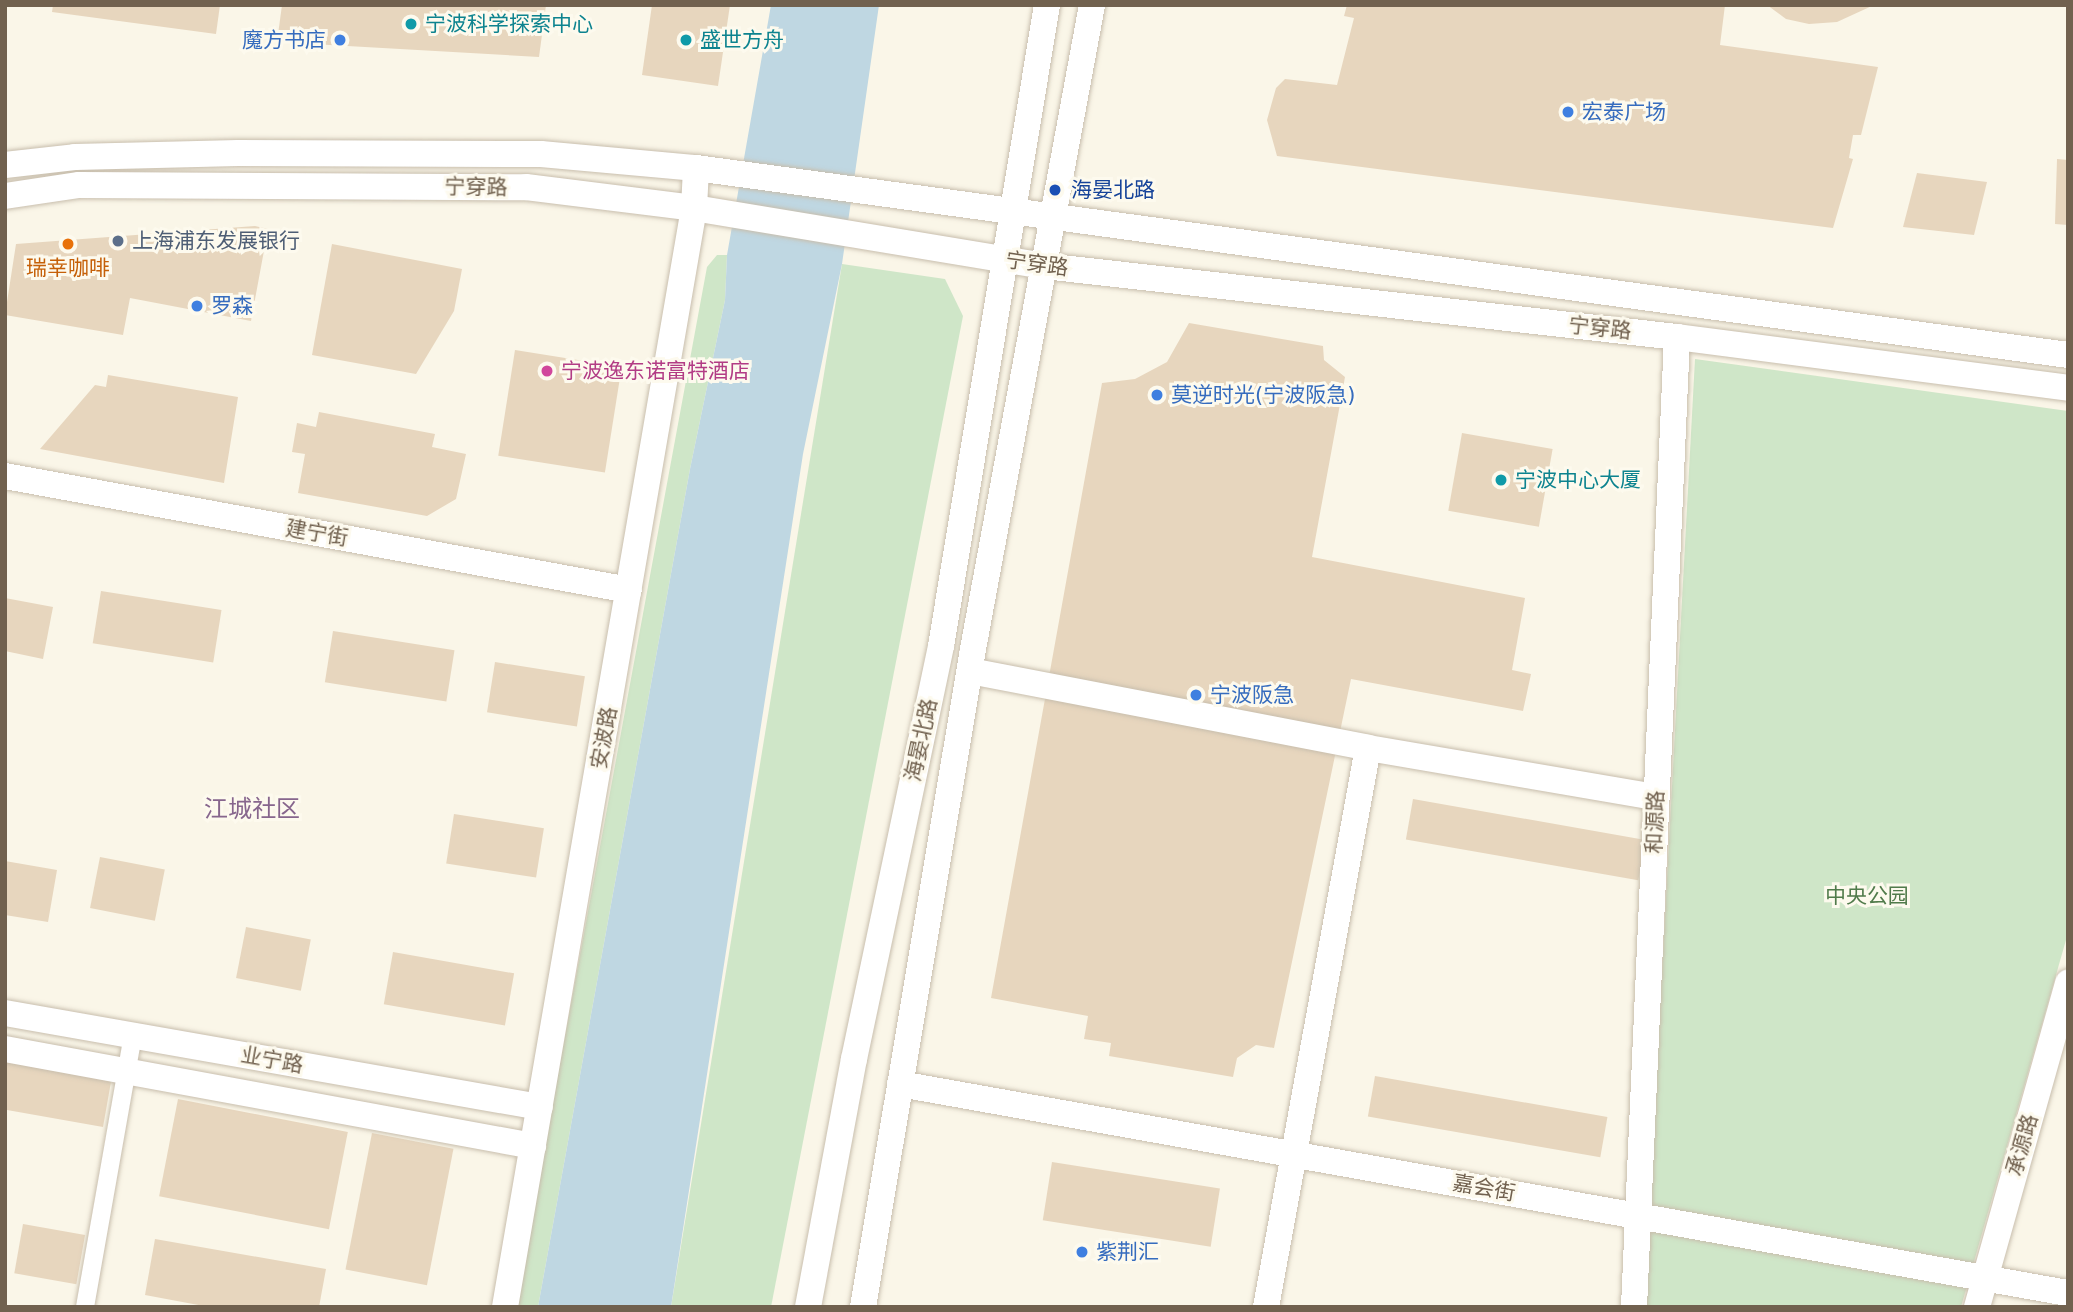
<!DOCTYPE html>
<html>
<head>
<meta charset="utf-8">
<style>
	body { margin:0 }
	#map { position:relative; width:2073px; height:1312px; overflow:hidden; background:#faf6e8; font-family:"DejaVu Sans","Noto Sans SC",sans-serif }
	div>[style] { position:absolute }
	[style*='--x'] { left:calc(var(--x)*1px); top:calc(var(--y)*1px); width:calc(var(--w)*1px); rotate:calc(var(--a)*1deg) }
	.green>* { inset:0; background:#cfe6c8 }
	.water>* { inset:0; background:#bfd7e2 }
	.building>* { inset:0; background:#e7d6be; transform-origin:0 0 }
	.roads { filter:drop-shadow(0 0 2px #c8bead) drop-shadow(0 0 2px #c8bead) }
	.street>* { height:18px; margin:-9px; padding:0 9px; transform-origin:9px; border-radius:9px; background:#fff }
	.secondary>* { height:26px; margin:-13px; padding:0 13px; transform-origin:13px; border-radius:13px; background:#fff }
	.dots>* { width:19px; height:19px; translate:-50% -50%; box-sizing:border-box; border:4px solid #fdfaee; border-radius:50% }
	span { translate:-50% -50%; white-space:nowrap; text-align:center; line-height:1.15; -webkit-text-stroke:6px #fdfaee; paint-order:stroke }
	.culture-label { font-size:21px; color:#0d838f }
	.left { translate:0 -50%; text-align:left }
	.shop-label { font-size:21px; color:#366cbe }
	.right { translate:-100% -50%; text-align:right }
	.street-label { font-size:21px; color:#71614f }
	.transit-label { font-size:21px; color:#164399 }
	.service-label { font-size:21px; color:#4e5e75 }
	.food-label { font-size:21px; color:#c56008 }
	.hotel-label { font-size:21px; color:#b23c85 }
	.park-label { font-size:21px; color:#517b4b }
	.quarter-label { font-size:24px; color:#87668d }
	.frame { position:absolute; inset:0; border:7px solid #71614f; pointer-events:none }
</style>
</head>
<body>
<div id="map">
	<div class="green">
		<div style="clip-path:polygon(717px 255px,727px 255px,725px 300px,690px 469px,538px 1307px,515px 1307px,707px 267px)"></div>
		<div style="clip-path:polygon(842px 264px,945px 279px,963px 316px,771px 1307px,671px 1307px)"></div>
		<div style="clip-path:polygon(1695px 359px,2068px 411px,2068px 933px,1961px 1307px,1644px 1307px)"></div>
	</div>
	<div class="water">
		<div style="clip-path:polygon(771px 5px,879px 5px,842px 264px,803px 454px,671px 1307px,538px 1307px,690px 469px,725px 300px,727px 255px)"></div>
	</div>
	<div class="building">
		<div style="clip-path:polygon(53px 5px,220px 5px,216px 34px,52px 12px)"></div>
		<div style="clip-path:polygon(282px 5px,546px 5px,539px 57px,277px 42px)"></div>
		<div style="clip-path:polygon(652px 5px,730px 5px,718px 86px,642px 75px)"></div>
		<div style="clip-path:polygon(1347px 5px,1725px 5px,1720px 45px,1878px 67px,1861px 135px,1853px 135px,1849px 158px,1853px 159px,1833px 228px,1277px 156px,1267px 120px,1276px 88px,1285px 79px,1337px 85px,1354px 18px,1344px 16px)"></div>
		<div style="clip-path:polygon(1767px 5px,1874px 5px,1837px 22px,1809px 24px,1786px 19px)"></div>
		<div style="clip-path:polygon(2057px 159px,2068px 160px,2068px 225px,2055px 224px)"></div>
		<div style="clip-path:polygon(1917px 173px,1987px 182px,1974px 235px,1903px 227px)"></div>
		<div style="clip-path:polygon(255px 226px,268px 229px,251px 321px,130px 298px,123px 335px,5px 315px,16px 244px)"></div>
		<div style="clip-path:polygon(332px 244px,462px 269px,454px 311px,416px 374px,312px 355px)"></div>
		<div style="clip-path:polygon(1189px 323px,1323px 346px,1324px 360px,1345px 377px,1312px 557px,1525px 598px,1512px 670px,1531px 674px,1523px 711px,1351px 679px,1274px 1048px,1256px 1045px,1237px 1058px,1233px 1077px,1109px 1056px,1111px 1043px,1084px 1039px,1088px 1016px,991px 998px,1102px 383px,1135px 379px,1167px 362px)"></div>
		<div style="left:515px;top:350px;width:108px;height:107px;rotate:9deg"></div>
		<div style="clip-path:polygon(108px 375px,238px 397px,224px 483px,40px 449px,95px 385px,106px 387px)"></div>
		<div style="clip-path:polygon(319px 412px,435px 434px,432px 447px,466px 454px,456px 499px,427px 516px,298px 493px,305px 454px,292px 452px,297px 423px,316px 427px)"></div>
		<div style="left:1462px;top:433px;width:92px;height:79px;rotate:10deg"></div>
		<div style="left:101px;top:591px;width:122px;height:53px;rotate:9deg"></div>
		<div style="clip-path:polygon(5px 598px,53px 607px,43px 659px,5px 651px)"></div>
		<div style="left:333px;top:631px;width:123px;height:52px;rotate:9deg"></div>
		<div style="left:495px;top:662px;width:91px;height:51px;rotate:9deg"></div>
		<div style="left:1413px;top:799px;width:236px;height:41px;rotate:10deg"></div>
		<div style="left:454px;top:814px;width:91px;height:50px;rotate:9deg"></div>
		<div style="left:100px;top:857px;width:66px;height:52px;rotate:11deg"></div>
		<div style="clip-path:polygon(5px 861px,57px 870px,48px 922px,5px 915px)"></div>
		<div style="left:246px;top:927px;width:66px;height:52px;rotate:11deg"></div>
		<div style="left:393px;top:952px;width:123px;height:53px;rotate:10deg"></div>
		<div style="left:5px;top:1061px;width:108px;height:48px;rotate:10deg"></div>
		<div style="left:1375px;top:1076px;width:236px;height:41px;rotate:10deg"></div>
		<div style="left:178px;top:1099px;width:173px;height:99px;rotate:11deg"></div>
		<div style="left:372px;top:1133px;width:83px;height:139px;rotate:11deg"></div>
		<div style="left:1052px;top:1162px;width:170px;height:59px;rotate:9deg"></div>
		<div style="left:23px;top:1224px;width:63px;height:50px;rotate:10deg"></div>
		<div style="clip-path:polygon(155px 1239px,326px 1269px,319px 1307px,209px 1307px,145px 1295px)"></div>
	</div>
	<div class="roads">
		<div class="street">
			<div style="--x:85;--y:1307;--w:275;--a:-80"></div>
		</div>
		<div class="secondary">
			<div style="--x:5;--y:165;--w:70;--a:-6.5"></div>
			<div style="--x:75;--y:157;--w:163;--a:-1.4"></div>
			<div style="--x:238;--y:153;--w:303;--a:0.2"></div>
			<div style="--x:541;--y:154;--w:156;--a:5.2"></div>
			<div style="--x:696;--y:168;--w:1385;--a:7.76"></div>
			<div style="--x:5;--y:196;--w:75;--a:-8.5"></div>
			<div style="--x:79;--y:185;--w:447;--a:0.3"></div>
			<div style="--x:526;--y:187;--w:169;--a:7.1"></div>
			<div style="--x:694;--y:208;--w:355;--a:9.4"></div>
			<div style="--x:1044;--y:266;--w:637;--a:6.4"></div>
			<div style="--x:1677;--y:337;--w:394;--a:7.4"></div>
			<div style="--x:5;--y:476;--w:634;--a:10.35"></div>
			<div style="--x:970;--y:671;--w:405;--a:10.9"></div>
			<div style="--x:1368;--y:748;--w:292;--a:9.7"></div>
			<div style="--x:5;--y:1013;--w:543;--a:9.97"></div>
			<div style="--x:5;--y:1049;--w:537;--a:10.41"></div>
			<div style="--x:900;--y:1084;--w:1187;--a:10.15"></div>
			<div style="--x:505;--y:1307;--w:1115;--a:-80.24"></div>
			<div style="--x:694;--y:208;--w:40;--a:-87.1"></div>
			<div style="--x:808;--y:1307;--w:252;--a:-79.5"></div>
			<div style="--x:854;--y:1059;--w:422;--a:-78.1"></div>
			<div style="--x:941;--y:646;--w:650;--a:-80.61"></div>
			<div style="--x:863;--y:1307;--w:667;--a:-80.51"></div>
			<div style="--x:973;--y:649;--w:655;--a:-79.53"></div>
			<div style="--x:1266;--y:1307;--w:568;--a:-79.66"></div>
			<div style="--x:1634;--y:1307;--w:971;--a:-87.46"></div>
			<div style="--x:1977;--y:1307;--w:337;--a:-74.3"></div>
		</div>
	</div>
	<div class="dots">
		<div style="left:411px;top:24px;background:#0f9aa8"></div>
		<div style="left:340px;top:40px;background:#3f7fe0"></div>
		<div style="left:686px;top:40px;background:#0f9aa8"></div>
		<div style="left:1568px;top:112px;background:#3f7fe0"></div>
		<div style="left:1055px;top:190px;background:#1a4fb4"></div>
		<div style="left:118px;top:241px;background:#5c6f8a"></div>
		<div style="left:68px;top:244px;background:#e8710a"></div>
		<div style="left:197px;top:306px;background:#3f7fe0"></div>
		<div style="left:547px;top:371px;background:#d1479c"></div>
		<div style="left:1157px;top:395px;background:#3f7fe0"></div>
		<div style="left:1501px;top:480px;background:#0f9aa8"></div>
		<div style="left:1196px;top:695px;background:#3f7fe0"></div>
		<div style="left:1082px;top:1252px;background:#3f7fe0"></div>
	</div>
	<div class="culture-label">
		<span class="left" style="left:425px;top:24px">宁波科学探索中心</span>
		<span class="left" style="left:700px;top:40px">盛世方舟</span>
		<span class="left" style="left:1515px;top:480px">宁波中心大厦</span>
	</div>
	<div class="shop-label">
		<span class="right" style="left:326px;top:40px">魔方书店</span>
		<span class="left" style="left:1582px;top:112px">宏泰广场</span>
		<span class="left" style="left:211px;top:306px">罗森</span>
		<span class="left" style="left:1171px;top:395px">莫逆时光(宁波阪急)</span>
		<span class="left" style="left:1210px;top:695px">宁波阪急</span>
		<span class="left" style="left:1096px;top:1252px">紫荆汇</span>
	</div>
	<div class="street-label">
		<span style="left:476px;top:187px;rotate:1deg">宁穿路</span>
		<span style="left:1037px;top:264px;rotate:8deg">宁穿路</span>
		<span style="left:1600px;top:328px;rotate:6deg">宁穿路</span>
		<span style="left:317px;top:533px;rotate:10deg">建宁街</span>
		<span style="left:604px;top:738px;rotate:-80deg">安波路</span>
		<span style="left:921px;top:740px;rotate:-78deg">海晏北路</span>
		<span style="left:1655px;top:822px;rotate:-88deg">和源路</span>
		<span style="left:272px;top:1060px;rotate:10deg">业宁路</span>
		<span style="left:2022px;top:1145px;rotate:-74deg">承源路</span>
		<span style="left:1484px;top:1188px;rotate:10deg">嘉会街</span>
	</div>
	<div class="transit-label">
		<span class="left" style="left:1071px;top:190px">海晏北路</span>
	</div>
	<div class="service-label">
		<span class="left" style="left:132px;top:241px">上海浦东发展银行</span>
	</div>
	<div class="food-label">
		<span style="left:68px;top:268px">瑞幸咖啡</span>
	</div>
	<div class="hotel-label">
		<span class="left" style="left:561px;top:371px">宁波逸东诺富特酒店</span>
	</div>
	<div class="park-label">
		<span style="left:1867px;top:896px">中央公园</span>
	</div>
	<div class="quarter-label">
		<span style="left:252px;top:810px">江城社区</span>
	</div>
	<div class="frame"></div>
</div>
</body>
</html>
